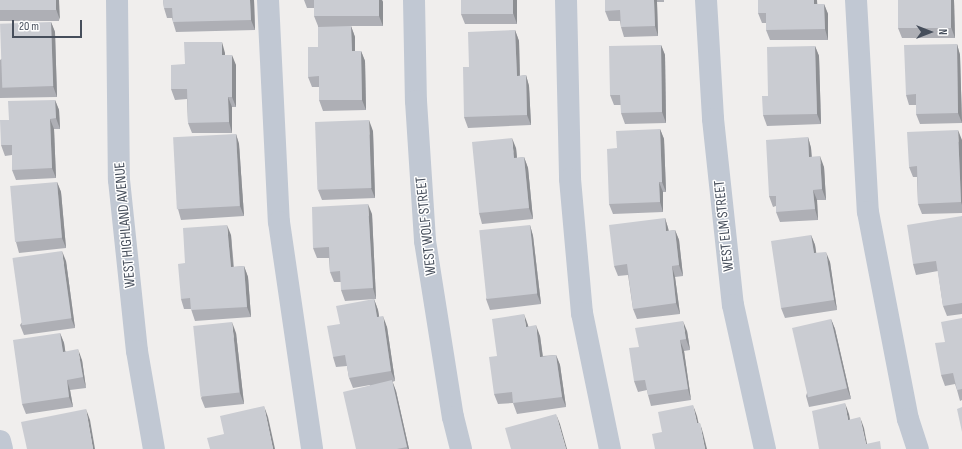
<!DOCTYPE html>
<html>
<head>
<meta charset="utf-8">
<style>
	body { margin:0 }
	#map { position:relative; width:962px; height:449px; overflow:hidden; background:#f0eeed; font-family:"Sofia Sans Condensed",sans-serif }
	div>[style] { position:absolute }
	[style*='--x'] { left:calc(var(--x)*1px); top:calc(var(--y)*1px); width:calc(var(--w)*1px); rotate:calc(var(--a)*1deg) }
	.minor>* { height:22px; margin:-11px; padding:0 11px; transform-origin:11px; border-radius:11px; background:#c1c8d3 }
	.wall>* { inset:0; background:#aeafb5; transform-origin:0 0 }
	.shaded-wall>* { inset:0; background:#8d8f93 }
	.building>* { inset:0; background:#caccd2; transform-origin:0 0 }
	span { translate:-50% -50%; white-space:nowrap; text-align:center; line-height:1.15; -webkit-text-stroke:3px #fff; paint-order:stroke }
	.street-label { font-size:15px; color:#464e5b }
	.north { position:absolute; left:910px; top:12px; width:40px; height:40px; -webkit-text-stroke:3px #fff; paint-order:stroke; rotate:90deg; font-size:11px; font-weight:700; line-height:16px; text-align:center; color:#464e5b }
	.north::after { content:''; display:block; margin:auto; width:14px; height:18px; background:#464e5b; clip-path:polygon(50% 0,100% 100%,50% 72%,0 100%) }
	.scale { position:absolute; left:12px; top:20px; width:70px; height:18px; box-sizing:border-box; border:2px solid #464e5b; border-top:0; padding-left:5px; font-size:12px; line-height:14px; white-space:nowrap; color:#464e5b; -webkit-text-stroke:3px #fff; paint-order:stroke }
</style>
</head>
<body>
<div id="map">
	<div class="minor">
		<div style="--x:117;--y:0;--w:180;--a:89.4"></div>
		<div style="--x:119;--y:180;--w:172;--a:84"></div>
		<div style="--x:137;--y:351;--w:99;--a:80.2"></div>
		<div style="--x:268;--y:0;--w:222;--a:87.2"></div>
		<div style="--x:279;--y:222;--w:229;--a:81.7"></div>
		<div style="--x:414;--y:0;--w:101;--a:88.9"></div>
		<div style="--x:416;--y:101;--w:140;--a:86.3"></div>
		<div style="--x:425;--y:241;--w:178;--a:81"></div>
		<div style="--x:453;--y:417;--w:33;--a:76"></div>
		<div style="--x:566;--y:0;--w:179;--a:88.7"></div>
		<div style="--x:570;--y:179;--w:135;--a:84.9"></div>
		<div style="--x:582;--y:313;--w:139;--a:78.4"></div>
		<div style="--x:706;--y:0;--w:119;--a:86.6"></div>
		<div style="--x:713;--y:119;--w:187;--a:83.9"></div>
		<div style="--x:733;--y:305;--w:148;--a:77.5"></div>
		<div style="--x:856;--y:0;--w:212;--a:86.8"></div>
		<div style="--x:868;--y:212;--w:211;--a:79.1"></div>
		<div style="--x:908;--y:419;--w:32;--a:72"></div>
		<div style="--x:0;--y:441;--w:8;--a:76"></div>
	</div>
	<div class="wall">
		<div style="left:0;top:0;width:59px;height:21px"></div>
		<div style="clip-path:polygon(163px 0,254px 0,255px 30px,176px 32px,173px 22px,172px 18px,167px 18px,164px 8px)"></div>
		<div style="clip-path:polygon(304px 0,382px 0,383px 2px,383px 26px,351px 26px,355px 37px,355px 51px,361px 51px,365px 61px,366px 110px,323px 111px,319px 100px,319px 87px,312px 87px,308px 77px,318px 47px,318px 26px,314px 16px,314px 8px,307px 8px)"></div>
		<div style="clip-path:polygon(517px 0,517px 24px,465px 24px,461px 14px)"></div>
		<div style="clip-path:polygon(605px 0,664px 0,664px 2px,657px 2px,658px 36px,624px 37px,621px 27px,620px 21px,609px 21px,605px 11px)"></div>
		<div style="clip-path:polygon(954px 0,955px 38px,902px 38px,898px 28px)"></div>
		<div style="clip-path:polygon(817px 4px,824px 4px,828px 14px,828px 40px,770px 40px,766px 30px,766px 23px,762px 23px,758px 13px)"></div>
		<div style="clip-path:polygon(51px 22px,55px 32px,57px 97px,0 98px,0 60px)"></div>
		<div style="clip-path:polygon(515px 30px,519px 41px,520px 76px,526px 75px,529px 86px,531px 125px,468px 128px,464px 117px,469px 67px)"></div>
		<div style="clip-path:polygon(957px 44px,960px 55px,962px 123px,920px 124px,916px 114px,916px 105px,909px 105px,906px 95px)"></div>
		<div style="clip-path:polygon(661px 45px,665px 55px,666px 123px,625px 124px,621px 113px,621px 105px,614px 105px,610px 95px)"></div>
		<div style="clip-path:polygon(815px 46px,819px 56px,821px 124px,767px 126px,763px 115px,768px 96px)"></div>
		<div style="clip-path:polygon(225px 53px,225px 55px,236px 65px,236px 107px,232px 107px,232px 133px,192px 133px,188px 123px,187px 99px,175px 100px,171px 89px,185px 64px)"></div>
		<div style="clip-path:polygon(55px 100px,59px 110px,60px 129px,54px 129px,56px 178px,16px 180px,12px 170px,12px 155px,5px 156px,1px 145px,9px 120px)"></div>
		<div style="clip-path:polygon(660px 129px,664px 139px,666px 192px,663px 192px,663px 212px,613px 214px,609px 204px,617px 148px)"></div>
		<div style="clip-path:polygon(373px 131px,375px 198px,322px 200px,318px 190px)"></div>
		<div style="clip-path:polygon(236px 134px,239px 144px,244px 216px,181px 220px,178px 209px)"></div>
		<div style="clip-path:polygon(808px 137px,811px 148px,812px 157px,824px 167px,826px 200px,817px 200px,818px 220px,780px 222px,776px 212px,776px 206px,773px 207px,769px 196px)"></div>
		<div style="clip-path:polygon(962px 140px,962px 213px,922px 214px,918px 204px,917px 177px,913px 177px,909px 167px)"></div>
		<div style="clip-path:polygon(516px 148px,517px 158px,524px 157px,528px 168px,533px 219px,482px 224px,479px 213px)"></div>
		<div style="clip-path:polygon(57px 182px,61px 192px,66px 248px,19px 253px,16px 242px)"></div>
		<div style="clip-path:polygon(372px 214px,376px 299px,345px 301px,341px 290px,341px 282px,334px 282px,330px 272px,329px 258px,317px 258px,313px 248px)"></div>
		<div style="clip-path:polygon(962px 216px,962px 314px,947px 316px,943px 306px,938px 271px,916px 275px,913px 264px)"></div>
		<div style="clip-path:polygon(665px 218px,669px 231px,675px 230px,679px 240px,683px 276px,675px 277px,680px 314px,637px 319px,633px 309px,628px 275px,618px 276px,614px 266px)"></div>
		<div style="clip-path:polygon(530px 225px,533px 236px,541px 304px,490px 310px,486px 299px)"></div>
		<div style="clip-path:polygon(231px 235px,234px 267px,244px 266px,248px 277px,251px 317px,195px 321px,191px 309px,184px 309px,181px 299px,185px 263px)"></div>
		<div style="clip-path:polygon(811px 235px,815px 245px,816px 253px,830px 262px,837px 310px,785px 318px,781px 308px)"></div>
		<div style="clip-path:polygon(66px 261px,75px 328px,24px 335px,20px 325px)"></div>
		<div style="clip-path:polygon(374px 299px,378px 310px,379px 317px,387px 327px,395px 381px,392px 382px,396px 391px,409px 449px,356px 449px,370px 385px,353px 388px,349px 378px,347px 366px,336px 367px,333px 357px,340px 324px)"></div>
		<div style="clip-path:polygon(962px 318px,962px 400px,960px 401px,957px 390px,955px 384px,945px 386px,941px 375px,945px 342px)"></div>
		<div style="clip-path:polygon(831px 319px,835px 329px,851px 399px,809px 407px,806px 396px)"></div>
		<div style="clip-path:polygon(528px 325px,528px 326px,540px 336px,543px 356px,556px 355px,560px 365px,566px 407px,517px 414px,513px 403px,498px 404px,494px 394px,497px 356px)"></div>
		<div style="clip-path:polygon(687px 331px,690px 350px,684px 351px,691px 400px,651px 406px,648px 395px,647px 390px,638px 392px,634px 381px,639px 347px)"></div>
		<div style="clip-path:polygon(60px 333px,64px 343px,65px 351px,82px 360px,86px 388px,70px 390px,73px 407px,26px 414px,22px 404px)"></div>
		<div style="clip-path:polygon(236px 333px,244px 404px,205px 408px,201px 398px)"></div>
	</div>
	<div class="shaded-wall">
		<div style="clip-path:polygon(56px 0,59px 0,60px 20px,56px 9px)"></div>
		<div style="clip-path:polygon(250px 0,254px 0,255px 30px,251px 20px)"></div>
		<div style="clip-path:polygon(379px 0,382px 0,383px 2px,383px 26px,379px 16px)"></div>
		<div style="clip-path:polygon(513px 0,517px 0,517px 24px,513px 13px)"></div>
		<div style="clip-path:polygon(654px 0,657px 0,657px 2px,658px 36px,655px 26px)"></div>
		<div style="clip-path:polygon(814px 0,817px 0,818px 14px,814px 4px)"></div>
		<div style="clip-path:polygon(951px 0,954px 0,955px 38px,951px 27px)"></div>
		<div style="clip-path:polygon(824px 4px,828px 14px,828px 40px,825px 29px)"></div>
		<div style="clip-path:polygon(51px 22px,55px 32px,57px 97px,53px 86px)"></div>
		<div style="clip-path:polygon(351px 26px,355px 37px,355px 61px,352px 51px)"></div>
		<div style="clip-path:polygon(515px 30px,519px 41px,520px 86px,517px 76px)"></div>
		<div style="clip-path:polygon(222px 42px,225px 53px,225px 66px,222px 55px)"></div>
		<div style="clip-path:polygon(957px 44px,960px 55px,962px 123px,958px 113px)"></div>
		<div style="clip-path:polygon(661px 45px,665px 55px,666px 123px,662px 112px)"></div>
		<div style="clip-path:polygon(815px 46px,819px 56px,821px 124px,817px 114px)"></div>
		<div style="clip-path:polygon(361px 51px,365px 61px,366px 110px,362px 100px)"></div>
		<div style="clip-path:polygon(232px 55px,236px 65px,236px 107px,232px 97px)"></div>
		<div style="clip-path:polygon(526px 75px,529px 86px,531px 125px,527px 115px)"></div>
		<div style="clip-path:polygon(228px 97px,232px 107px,232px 133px,229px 122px)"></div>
		<div style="clip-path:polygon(55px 100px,59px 110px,60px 129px,56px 118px)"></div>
		<div style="clip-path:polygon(50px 119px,54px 129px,56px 178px,52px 168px)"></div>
		<div style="clip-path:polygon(369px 120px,373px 131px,375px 198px,371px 188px)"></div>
		<div style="clip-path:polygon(660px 129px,664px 139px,666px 192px,662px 182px)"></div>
		<div style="clip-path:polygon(958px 130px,962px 140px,962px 205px,961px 202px)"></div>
		<div style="clip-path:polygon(236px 134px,239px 144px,244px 216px,240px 206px)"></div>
		<div style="clip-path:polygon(808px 137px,811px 148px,812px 167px,809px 157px)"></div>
		<div style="clip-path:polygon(512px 138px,516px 148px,518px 169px,514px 158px)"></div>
		<div style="clip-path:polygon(820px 156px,824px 167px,826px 200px,822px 189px)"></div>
		<div style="clip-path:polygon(524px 157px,528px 168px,533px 219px,529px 208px)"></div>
		<div style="clip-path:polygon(57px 182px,61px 192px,66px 248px,62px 238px)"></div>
		<div style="clip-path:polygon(659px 182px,663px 192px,663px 212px,660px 202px)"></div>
		<div style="clip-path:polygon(813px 190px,817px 200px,818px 220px,815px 209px)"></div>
		<div style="clip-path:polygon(368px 204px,372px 214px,376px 299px,373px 288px)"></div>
		<div style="clip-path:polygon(665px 218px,668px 228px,670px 241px,666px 231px)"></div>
		<div style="clip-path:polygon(227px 225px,231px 235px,234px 278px,231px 267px)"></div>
		<div style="clip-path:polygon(530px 225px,533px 236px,541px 304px,537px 294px)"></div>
		<div style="clip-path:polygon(675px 230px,679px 240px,683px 276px,679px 265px)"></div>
		<div style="clip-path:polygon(811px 235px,815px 245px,818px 264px,814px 253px)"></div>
		<div style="clip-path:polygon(62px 251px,66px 261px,75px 328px,71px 318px)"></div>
		<div style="clip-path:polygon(826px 252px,830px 262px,837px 310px,834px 300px)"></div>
		<div style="clip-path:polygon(244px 266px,248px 277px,251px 317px,247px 307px)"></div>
		<div style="clip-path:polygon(672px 266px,675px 277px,680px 314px,676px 303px)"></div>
		<div style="clip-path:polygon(374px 299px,378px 310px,381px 328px,377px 317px)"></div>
		<div style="clip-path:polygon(524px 314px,528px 325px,529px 337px,526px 327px)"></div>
		<div style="clip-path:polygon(383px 316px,387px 327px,395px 381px,391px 371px)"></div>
		<div style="clip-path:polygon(831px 319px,835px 329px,851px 399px,847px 388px)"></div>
		<div style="clip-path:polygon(683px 321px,687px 331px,690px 350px,686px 339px)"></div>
		<div style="clip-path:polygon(232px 322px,236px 333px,244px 404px,240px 393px)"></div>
		<div style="clip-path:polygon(536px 325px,540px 336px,544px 367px,540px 357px)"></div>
		<div style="clip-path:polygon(60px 333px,64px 343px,67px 362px,63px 352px)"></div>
		<div style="clip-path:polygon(680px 340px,684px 351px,691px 400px,688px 389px)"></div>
		<div style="clip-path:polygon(78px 349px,82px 360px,86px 388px,83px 377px)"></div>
		<div style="clip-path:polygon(556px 355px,560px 365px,566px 407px,562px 397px)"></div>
		<div style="clip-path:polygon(67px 380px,70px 390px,73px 407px,69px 397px)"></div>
		<div style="clip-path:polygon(392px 380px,396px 391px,409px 449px,408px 449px,407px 447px)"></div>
		<div style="clip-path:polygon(845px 403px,849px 414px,852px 430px,848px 420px)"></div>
		<div style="clip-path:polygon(693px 405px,697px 416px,701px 434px,697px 423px)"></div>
		<div style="clip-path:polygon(264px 406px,268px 417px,275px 449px,273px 449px)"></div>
		<div style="clip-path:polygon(86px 409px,90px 420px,95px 449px,93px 449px)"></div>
		<div style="clip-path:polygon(556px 414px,560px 424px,567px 449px,566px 449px)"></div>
		<div style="clip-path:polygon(860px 417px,864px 428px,868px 449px,866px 444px)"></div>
		<div style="clip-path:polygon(700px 423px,703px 433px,707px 449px,705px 449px)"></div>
	</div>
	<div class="building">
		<div style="left:0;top:0;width:56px;height:10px"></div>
		<div style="clip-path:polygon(163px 0,250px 0,251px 20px,173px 22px,172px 8px,164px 8px)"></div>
		<div style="left:314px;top:0;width:65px;height:16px"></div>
		<div style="left:461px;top:0;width:52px;height:14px"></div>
		<div style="clip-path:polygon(605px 0,654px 0,655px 26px,621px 27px,620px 10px,605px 11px)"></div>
		<div style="clip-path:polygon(758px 0,814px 0,814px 4px,824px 4px,825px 29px,766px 30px,766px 13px,758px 13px)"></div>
		<div style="left:898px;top:0;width:53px;height:28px"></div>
		<div style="left:51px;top:22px;width:64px;height:51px;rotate:88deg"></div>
		<div style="clip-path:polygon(351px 26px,352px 51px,361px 51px,362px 100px,319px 100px,319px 76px,308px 77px,308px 47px,318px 47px,318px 27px)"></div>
		<div style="clip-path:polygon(515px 30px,517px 76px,526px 75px,527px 115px,464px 117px,463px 67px,469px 67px,468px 32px)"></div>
		<div style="clip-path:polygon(184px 42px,222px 42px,222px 55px,232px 55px,232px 97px,228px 97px,229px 122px,188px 123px,187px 89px,171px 89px,171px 65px,185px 64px)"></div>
		<div style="clip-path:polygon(957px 44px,958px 113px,916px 114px,916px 94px,906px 95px,904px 45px)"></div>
		<div style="clip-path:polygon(661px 45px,662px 112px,621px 113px,620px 95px,610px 95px,609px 46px)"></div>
		<div style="clip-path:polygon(815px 46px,817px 114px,763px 115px,762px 96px,768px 96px,767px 47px)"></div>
		<div style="clip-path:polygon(55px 100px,56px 118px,50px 119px,52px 168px,12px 170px,12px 145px,1px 145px,0 120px,9px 120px,8px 101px)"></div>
		<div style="left:369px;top:120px;width:68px;height:54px;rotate:88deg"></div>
		<div style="clip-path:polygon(660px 129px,662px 182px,659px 182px,660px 202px,609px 204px,607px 149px,617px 148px,616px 131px)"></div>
		<div style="clip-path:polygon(958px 130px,961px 202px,918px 204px,917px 166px,909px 167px,907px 132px)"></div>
		<div style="left:236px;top:134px;width:72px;height:63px;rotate:87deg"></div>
		<div style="clip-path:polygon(808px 137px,809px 157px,820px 156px,822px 189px,813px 190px,815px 209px,776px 212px,776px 196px,769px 196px,766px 140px)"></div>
		<div style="clip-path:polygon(512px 138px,514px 158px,524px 157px,529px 208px,479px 213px,472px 142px)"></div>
		<div style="left:57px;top:182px;width:56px;height:47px;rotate:85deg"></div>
		<div style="clip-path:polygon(368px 204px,373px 288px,341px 290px,340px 271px,330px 272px,329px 247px,313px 248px,312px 207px)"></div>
		<div style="clip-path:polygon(962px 216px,962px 303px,943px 306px,936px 261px,913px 264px,907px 225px)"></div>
		<div style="clip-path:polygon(665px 218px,666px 231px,675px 230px,679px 265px,672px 266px,676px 303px,633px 309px,627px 264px,614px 266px,609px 225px)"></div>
		<div style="clip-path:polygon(227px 225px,231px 267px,244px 266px,247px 307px,191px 310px,190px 298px,181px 299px,178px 264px,185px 263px,183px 228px)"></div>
		<div style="left:530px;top:225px;width:69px;height:51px;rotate:84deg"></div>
		<div style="clip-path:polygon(811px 235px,814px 253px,826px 252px,834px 300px,781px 308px,771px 241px)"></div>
		<div style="left:62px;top:251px;width:68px;height:50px;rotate:82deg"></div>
		<div style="clip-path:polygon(374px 299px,377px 317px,383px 316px,391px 371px,349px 378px,345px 355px,333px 357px,327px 326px,340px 324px,336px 306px)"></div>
		<div style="clip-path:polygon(524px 314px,526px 327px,536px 325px,540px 357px,556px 355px,562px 397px,513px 403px,512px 392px,494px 394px,489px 357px,497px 356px,492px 319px)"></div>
		<div style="clip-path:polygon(962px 318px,962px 389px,957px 390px,953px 373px,941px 375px,935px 343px,945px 342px,941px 322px)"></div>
		<div style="left:831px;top:319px;width:71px;height:40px;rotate:77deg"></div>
		<div style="clip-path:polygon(683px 321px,686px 339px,680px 340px,688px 389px,648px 395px,645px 380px,634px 381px,629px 348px,639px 347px,635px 328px)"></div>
		<div style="left:232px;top:322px;width:71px;height:39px;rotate:84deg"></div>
		<div style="clip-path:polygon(60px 333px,63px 352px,78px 349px,83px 377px,67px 380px,69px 397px,22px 404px,13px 340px)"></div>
		<div style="clip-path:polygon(392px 380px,407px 447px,397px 449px,356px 449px,343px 392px)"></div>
		<div style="clip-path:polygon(845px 403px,848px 420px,860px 417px,866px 444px,880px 441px,881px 449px,819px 449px,812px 411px)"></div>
		<div style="clip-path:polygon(693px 405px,697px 423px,700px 423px,705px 449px,655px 449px,652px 434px,662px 432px,658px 412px)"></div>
		<div style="clip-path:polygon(264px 406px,273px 449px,210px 449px,207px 438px,224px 434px,220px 416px)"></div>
		<div style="clip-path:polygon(962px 407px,962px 432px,957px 409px)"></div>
		<div style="clip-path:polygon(86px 409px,93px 449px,27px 449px,21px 422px)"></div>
		<div style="clip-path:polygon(556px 414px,566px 449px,511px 449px,505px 428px)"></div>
	</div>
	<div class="street-label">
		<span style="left:125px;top:225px;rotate:-95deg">WEST HIGHLAND AVENUE</span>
		<span style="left:426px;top:226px;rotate:-96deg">WEST WOLF STREET</span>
		<span style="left:724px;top:226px;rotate:-96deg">WEST ELM STREET</span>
	</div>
	<div class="north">N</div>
	<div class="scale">20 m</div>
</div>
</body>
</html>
